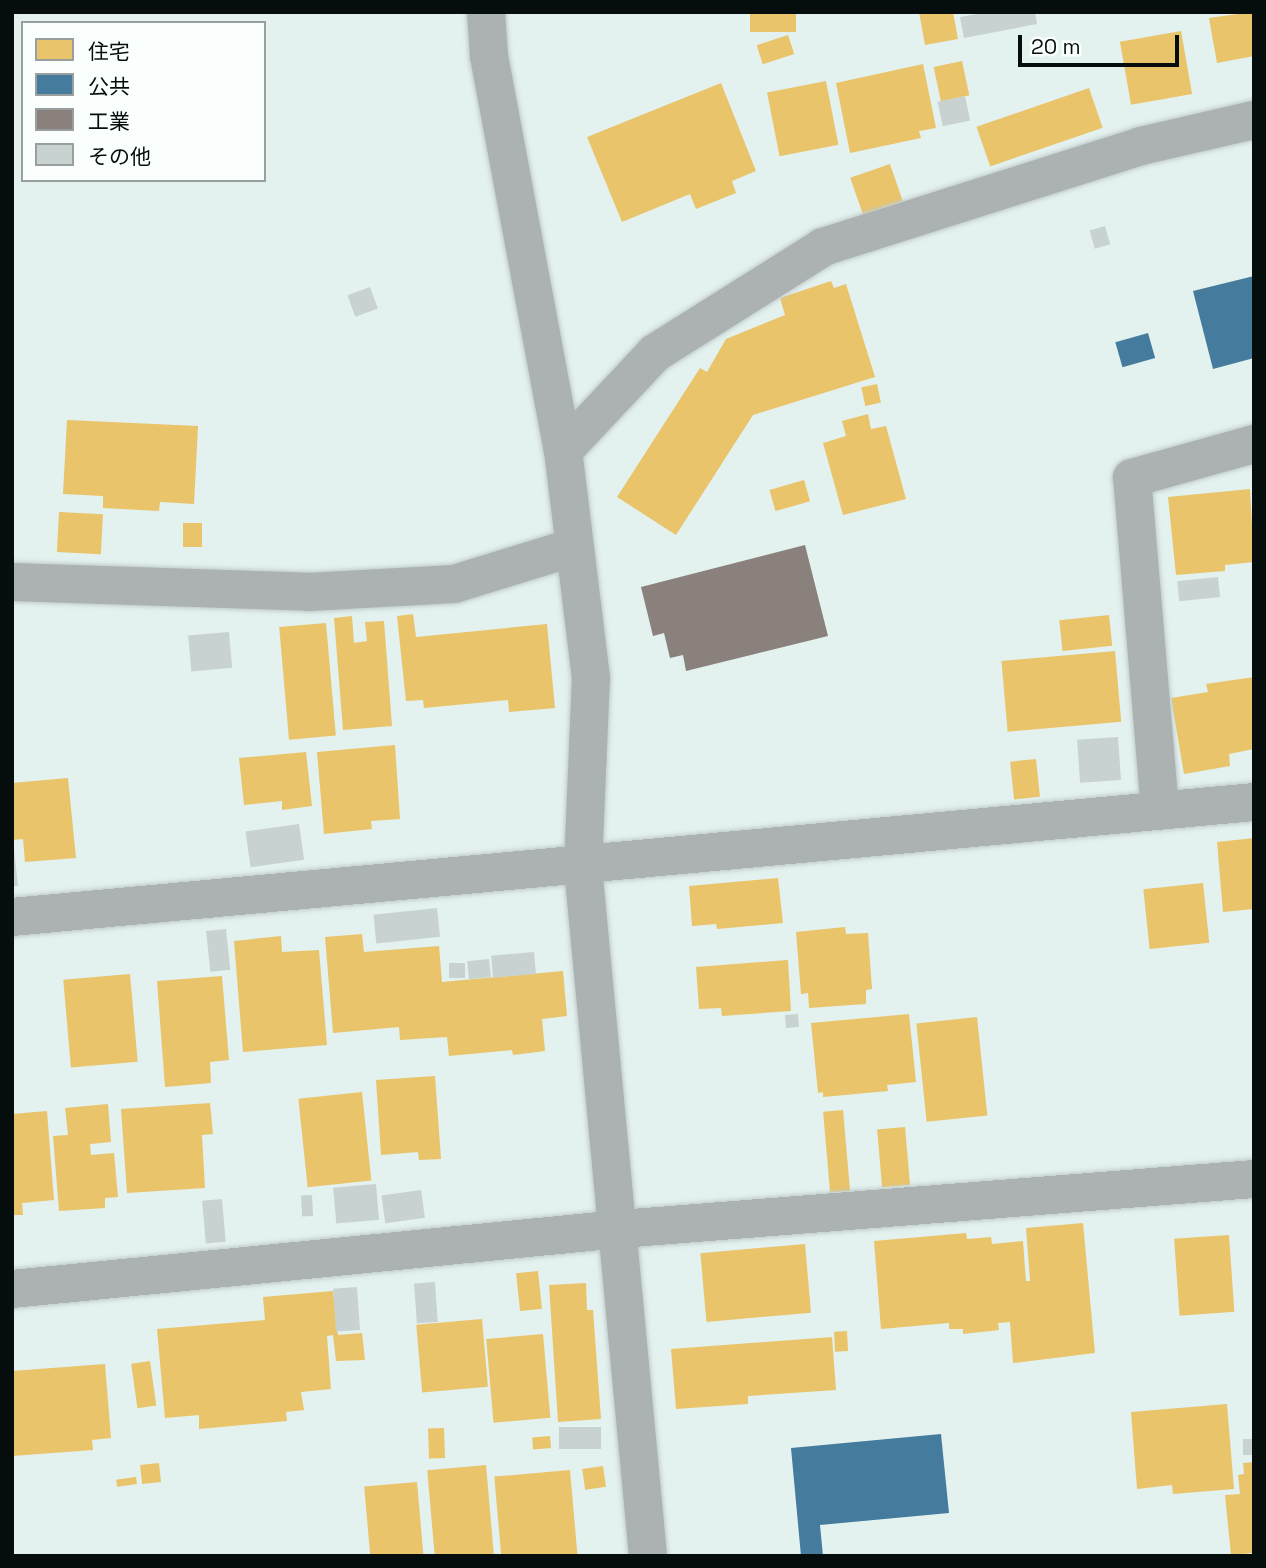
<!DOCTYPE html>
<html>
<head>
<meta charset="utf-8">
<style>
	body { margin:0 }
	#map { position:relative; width:1266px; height:1568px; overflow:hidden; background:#e3f1ef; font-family:"Space Grotesk","Noto Sans JP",sans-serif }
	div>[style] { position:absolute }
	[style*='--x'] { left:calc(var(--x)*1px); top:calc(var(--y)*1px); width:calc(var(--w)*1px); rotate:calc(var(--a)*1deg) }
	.homes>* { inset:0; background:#e9c46a; transform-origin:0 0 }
	.public>* { inset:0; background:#457b9d; transform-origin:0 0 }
	.industry>* { inset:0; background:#8a817c }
	.building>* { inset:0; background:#c8d3d1; transform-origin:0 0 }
	.roads { filter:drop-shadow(0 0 2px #c0ccca) drop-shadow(0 0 2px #c0ccca) }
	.street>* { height:38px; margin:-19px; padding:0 19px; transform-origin:19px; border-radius:19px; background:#acb1b1 }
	span { translate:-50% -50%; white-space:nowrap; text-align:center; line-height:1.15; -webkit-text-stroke:7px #fafffe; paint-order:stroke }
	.frame { position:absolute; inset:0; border:14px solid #060e0d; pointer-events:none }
	.legend { position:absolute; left:21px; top:21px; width:245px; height:161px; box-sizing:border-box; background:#fafffe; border:2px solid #989f9e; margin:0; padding:9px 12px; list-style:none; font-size:21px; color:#060e0d }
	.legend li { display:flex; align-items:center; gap:14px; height:35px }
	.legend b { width:35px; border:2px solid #989f9e }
	.scale { position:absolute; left:1018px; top:35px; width:161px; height:32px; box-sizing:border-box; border:4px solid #060e0d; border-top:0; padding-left:9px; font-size:21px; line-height:24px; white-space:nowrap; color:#060e0d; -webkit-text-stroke:5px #fafffe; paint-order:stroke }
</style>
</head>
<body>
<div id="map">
	<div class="homes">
		<div style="left:750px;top:12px;width:46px;height:20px"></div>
		<div style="clip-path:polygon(919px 12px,953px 12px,958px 39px,925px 45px)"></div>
		<div style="clip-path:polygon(1252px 12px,1254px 56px,1217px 63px,1209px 18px)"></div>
		<div style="left:1181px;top:31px;width:64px;height:62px;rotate:80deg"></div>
		<div style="left:788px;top:35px;width:20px;height:33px;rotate:72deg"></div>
		<div style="left:962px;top:61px;width:35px;height:29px;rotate:78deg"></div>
		<div style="clip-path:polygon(923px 64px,936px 128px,919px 131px,921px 138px,850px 153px,836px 83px)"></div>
		<div style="left:826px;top:81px;width:65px;height:60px;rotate:79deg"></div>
		<div style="clip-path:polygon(721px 83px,756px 171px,732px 181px,736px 193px,696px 209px,690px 194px,622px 222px,587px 137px)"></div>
		<div style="left:1089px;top:88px;width:42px;height:119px;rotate:71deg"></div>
		<div style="left:890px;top:164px;width:39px;height:42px;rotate:71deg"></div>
		<div style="clip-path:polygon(831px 281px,834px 288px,846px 284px,875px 377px,753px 415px,676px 535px,617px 497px,700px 368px,707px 372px,726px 339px,785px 315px,780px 298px)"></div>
		<div style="left:877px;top:384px;width:19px;height:16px;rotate:78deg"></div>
		<div style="clip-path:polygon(868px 414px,871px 429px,886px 426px,906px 499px,843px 515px,823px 443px,846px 436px,842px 421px)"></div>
		<div style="clip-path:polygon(67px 420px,198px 426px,194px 504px,160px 502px,159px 511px,103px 508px,103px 496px,63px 494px)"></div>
		<div style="left:804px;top:480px;width:22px;height:36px;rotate:74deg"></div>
		<div style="clip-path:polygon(1250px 489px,1254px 562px,1225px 565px,1225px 571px,1176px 575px,1168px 497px)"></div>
		<div style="left:59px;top:512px;width:44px;height:40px;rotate:3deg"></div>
		<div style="left:183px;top:523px;width:19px;height:24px"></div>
		<div style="clip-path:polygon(413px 614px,416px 637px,547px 624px,555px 708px,509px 712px,508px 700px,424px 708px,423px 700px,406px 701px,397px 616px)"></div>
		<div style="left:1109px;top:615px;width:31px;height:50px;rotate:84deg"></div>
		<div style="clip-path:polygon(352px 616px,354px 643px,367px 641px,365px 622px,384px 621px,392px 726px,343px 730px,334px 618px)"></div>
		<div style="left:326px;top:623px;width:113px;height:47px;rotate:85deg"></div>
		<div style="left:1115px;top:651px;width:71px;height:114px;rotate:85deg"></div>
		<div style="clip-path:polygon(1254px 677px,1254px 749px,1229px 754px,1230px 766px,1184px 774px,1171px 698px,1208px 692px,1206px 684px)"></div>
		<div style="clip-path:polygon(395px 745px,400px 819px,371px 821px,372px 829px,324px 834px,317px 752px)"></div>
		<div style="clip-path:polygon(306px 752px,312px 806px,282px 810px,282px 801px,244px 805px,239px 758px)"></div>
		<div style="left:1036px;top:759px;width:38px;height:26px;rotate:84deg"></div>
		<div style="clip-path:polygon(68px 778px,76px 858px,25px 862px,23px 839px,12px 840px,12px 783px)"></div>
		<div style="clip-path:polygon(1254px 838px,1254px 909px,1223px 912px,1217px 842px)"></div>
		<div style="clip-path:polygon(778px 878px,783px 923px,717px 929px,716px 924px,692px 926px,689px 886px)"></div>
		<div style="left:1203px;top:883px;width:60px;height:60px;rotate:84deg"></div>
		<div style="clip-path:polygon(845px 927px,846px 934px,868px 933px,872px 989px,866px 990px,866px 1004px,809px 1008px,808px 993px,801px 994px,796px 932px)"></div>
		<div style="clip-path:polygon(362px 934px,364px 952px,439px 946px,442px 982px,563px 971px,567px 1016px,542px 1019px,545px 1051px,513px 1055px,512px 1050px,449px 1056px,447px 1037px,400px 1040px,399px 1027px,333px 1033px,325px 937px)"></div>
		<div style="clip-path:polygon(281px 936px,282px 952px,319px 950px,327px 1045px,243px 1052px,234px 941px)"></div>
		<div style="clip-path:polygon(788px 960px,791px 1011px,722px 1016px,721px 1008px,699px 1009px,696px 967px)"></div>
		<div style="left:130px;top:974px;width:88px;height:67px;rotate:85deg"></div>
		<div style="clip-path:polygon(222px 976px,229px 1060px,210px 1062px,211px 1083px,165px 1087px,157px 981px)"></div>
		<div style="clip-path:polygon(909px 1014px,916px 1082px,887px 1085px,888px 1091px,823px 1097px,823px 1092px,818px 1093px,811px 1023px)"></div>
		<div style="left:977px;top:1017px;width:99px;height:61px;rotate:84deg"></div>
		<div style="clip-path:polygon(435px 1076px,441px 1159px,419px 1160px,418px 1152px,381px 1155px,376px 1080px)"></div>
		<div style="left:362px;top:1092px;width:89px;height:64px;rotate:84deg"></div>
		<div style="clip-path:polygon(210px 1103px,213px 1134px,202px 1135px,205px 1188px,127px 1193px,121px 1109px)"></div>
		<div style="clip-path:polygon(108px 1104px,111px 1142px,90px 1144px,91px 1155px,114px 1153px,118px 1197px,105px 1198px,105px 1208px,59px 1211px,53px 1136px,68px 1135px,65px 1108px)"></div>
		<div style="left:843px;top:1110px;width:81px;height:20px;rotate:85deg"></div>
		<div style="clip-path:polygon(47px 1111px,54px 1200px,22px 1203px,23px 1215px,12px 1215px,12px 1114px)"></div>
		<div style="left:905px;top:1127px;width:58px;height:28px;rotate:85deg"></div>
		<div style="clip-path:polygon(1083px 1223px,1095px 1353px,1013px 1363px,1010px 1322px,998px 1323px,999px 1330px,963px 1334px,963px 1329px,949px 1329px,949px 1323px,881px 1329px,874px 1241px,966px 1233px,967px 1239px,991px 1237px,992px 1244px,1023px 1241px,1026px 1281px,1030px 1281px,1026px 1228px)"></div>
		<div style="left:1229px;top:1235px;width:77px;height:55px;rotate:86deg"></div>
		<div style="left:805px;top:1244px;width:69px;height:105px;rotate:85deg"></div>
		<div style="left:538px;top:1271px;width:38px;height:22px;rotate:84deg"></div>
		<div style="clip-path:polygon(586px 1283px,587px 1310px,593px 1310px,601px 1419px,558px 1422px,549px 1285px)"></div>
		<div style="clip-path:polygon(333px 1291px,338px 1335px,362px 1333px,365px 1360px,336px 1361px,333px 1335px,327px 1336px,331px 1389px,301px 1392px,304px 1410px,286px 1412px,287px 1421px,199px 1429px,199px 1415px,165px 1418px,157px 1329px,265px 1320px,263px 1297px)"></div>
		<div style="left:482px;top:1319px;width:68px;height:66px;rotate:85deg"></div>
		<div style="left:847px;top:1331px;width:20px;height:13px;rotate:87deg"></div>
		<div style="left:543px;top:1334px;width:84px;height:57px;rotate:85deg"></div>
		<div style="clip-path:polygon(832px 1337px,836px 1390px,748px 1396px,748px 1404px,676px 1409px,671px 1349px)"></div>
		<div style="left:150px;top:1361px;width:45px;height:19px;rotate:82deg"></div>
		<div style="clip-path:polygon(105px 1364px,111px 1438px,92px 1440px,93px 1450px,12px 1456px,12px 1371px)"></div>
		<div style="clip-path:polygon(1227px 1404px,1234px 1489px,1173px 1494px,1172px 1485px,1137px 1489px,1131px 1412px)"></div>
		<div style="left:444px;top:1428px;width:30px;height:16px;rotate:88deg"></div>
		<div style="left:550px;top:1436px;width:12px;height:18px;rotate:85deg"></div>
		<div style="clip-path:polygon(1254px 1462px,1254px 1553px,1231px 1555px,1225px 1495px,1240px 1494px,1238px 1475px,1244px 1474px,1243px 1463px)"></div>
		<div style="left:159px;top:1463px;width:19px;height:19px;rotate:84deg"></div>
		<div style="left:486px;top:1465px;width:91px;height:59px;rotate:85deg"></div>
		<div style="left:603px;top:1466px;width:21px;height:21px;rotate:82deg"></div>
		<div style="left:570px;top:1470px;width:86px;height:76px;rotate:85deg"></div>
		<div style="left:136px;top:1477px;width:7px;height:20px;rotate:82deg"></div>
		<div style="left:417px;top:1482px;width:74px;height:53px;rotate:85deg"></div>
	</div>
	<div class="public">
		<div style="clip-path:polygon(1254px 276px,1254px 358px,1213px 369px,1193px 291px)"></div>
		<div style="left:1148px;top:333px;width:26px;height:34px;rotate:74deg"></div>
		<div style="clip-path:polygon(941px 1434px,949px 1513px,820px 1525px,823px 1556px,801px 1556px,791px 1448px)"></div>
	</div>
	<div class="industry">
		<div style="clip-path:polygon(805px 545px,828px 636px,686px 671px,683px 655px,670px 658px,664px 633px,653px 636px,641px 587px)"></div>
	</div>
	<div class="building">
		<div style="clip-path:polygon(988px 12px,1035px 12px,1037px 24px,964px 38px,960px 17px)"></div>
		<div style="left:965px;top:96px;width:25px;height:28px;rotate:78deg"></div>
		<div style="left:1105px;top:226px;width:19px;height:16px;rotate:74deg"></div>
		<div style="left:370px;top:287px;width:23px;height:24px;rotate:70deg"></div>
		<div style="left:1218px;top:577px;width:20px;height:41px;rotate:84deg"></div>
		<div style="left:229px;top:632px;width:36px;height:41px;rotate:85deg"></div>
		<div style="left:1118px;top:737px;width:43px;height:41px;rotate:86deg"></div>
		<div style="left:299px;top:824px;width:36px;height:54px;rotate:82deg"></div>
		<div style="clip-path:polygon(14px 849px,18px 886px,12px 886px,12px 850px)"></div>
		<div style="left:437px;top:908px;width:29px;height:64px;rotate:84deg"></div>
		<div style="left:226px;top:929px;width:41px;height:20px;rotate:84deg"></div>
		<div style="left:534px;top:952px;width:22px;height:43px;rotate:85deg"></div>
		<div style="left:489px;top:959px;width:18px;height:22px;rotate:84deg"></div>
		<div style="left:449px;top:963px;width:16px;height:15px"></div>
		<div style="left:798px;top:1014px;width:13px;height:13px;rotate:86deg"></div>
		<div style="left:376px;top:1184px;width:36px;height:43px;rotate:85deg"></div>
		<div style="left:421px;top:1190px;width:28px;height:40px;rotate:82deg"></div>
		<div style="left:312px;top:1195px;width:21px;height:11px;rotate:87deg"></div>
		<div style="left:222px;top:1199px;width:43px;height:20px;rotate:85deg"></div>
		<div style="left:435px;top:1282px;width:40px;height:21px;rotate:86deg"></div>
		<div style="left:357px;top:1287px;width:43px;height:24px;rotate:86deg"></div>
		<div style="left:601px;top:1427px;width:22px;height:42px;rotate:90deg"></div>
		<div style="left:1254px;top:1439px;width:16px;height:11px;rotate:90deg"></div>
	</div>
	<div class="roads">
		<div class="street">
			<div style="--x:486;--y:12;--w:44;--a:86.1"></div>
			<div style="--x:489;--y:56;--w:402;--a:79.4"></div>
			<div style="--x:12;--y:582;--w:297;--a:1.9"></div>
			<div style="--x:309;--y:592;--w:145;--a:-3.2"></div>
			<div style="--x:454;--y:584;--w:126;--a:-17.1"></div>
			<div style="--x:1160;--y:810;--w:333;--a:-94.8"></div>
			<div style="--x:1132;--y:478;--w:127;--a:-15.6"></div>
			<div style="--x:12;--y:917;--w:1247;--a:-5.29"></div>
			<div style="--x:12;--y:1289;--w:611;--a:-5.64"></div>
			<div style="--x:620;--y:1229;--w:636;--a:-4.51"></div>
			<div style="--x:648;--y:1556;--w:692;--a:-95.39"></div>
			<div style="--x:583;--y:867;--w:189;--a:-87.6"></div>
			<div style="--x:591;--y:678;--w:229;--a:-97"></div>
			<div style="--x:563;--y:451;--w:134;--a:-46.8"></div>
			<div style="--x:655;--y:353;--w:199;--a:-32.2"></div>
			<div style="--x:823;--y:247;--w:334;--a:-17.6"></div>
			<div style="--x:1141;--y:146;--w:116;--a:-13"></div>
		</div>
	</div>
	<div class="frame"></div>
	<ul class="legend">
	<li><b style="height:19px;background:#e9c46a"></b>住宅</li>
	<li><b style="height:19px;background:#457b9d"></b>公共</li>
	<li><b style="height:19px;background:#8a817c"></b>工業</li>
	<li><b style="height:19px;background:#c8d3d1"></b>その他</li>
	</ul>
	<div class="scale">20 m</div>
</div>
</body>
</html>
